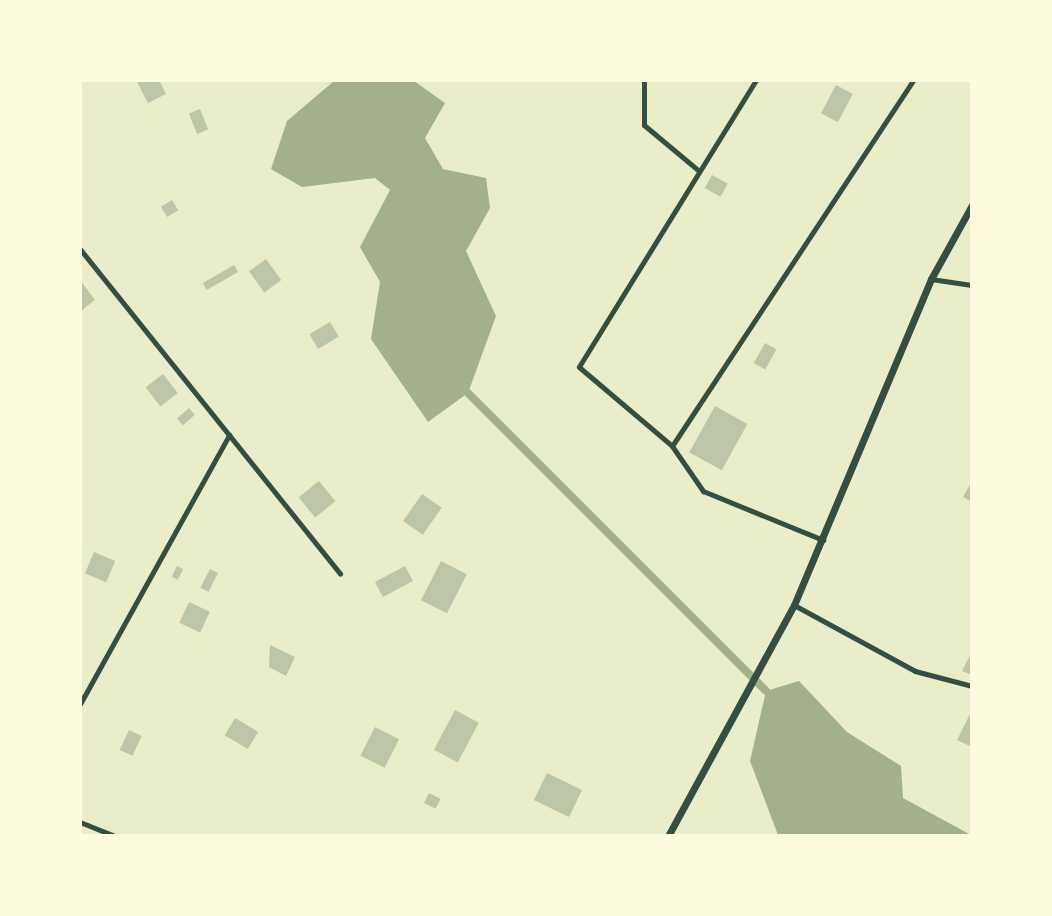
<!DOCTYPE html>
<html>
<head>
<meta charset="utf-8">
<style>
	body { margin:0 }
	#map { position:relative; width:1052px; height:916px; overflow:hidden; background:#e9edc9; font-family:"PT Sans Narrow",sans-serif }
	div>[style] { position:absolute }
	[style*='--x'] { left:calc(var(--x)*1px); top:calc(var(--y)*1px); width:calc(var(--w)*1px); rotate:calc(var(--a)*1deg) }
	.water>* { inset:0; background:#a3b18a }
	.stream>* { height:8px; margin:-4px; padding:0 4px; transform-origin:4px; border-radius:4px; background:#a3b18a }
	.building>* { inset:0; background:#bcc5a7; transform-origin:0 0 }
	.service>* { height:5px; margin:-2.5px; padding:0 2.5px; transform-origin:2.5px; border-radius:2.5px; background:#344e41 }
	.minor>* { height:7px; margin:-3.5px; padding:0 3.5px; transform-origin:3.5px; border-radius:3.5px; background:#344e41 }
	span { translate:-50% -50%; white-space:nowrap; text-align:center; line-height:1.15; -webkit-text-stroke:7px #fefae0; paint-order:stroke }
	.frame { position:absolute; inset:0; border:82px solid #fefae0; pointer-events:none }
</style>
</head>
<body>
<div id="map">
	<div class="water">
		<div style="clip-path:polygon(334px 81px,414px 81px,445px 103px,425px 138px,443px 169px,486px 178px,490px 208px,466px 251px,496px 316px,468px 393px,428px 422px,371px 339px,380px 282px,360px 247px,390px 190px,375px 178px,302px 187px,271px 169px,287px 121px)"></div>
		<div style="clip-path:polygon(799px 681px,847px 732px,901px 766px,903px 798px,971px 835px,778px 835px,750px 761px,766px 691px)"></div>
	</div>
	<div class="stream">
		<div style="--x:468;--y:393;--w:421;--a:45"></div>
	</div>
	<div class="building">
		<div style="clip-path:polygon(136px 80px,159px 80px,166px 94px,148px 103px)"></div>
		<div style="left:836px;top:85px;width:19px;height:32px;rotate:28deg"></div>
		<div style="left:200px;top:109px;width:22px;height:12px;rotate:68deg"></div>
		<div style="left:712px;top:175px;width:18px;height:15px;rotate:29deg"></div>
		<div style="left:172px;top:200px;width:12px;height:13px;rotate:59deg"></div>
		<div style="left:266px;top:259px;width:26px;height:21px;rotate:54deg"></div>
		<div style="left:234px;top:265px;width:8px;height:36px;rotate:60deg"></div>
		<div style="clip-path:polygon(80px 280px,95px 300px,82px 310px,80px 307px)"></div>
		<div style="left:330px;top:322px;width:17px;height:24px;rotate:59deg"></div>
		<div style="left:765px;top:343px;width:13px;height:23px;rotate:29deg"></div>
		<div style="left:163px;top:374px;width:24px;height:22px;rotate:52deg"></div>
		<div style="left:715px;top:406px;width:37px;height:53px;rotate:29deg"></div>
		<div style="left:189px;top:408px;width:9px;height:16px;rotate:49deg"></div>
		<div style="left:319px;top:481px;width:26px;height:26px;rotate:51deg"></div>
		<div style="clip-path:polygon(972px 481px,972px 502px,963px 497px)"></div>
		<div style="left:422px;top:494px;width:24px;height:33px;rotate:35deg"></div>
		<div style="left:94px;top:552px;width:23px;height:23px;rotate:23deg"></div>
		<div style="left:441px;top:561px;width:29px;height:44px;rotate:27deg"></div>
		<div style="left:177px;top:566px;width:7px;height:12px;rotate:27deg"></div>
		<div style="left:405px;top:566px;width:17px;height:34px;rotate:62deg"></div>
		<div style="left:210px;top:569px;width:9px;height:21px;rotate:27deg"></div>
		<div style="left:189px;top:602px;width:23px;height:23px;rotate:25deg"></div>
		<div style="clip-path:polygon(270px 645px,295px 657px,286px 676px,269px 667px)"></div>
		<div style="clip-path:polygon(972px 651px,972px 675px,962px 671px)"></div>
		<div style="left:455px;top:710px;width:27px;height:45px;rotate:28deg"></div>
		<div style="clip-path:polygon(972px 710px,972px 747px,957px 740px)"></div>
		<div style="left:235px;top:718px;width:27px;height:20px;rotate:31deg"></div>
		<div style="left:375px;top:727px;width:27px;height:32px;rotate:27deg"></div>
		<div style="left:129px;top:730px;width:14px;height:22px;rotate:25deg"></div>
		<div style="left:547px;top:773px;width:39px;height:30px;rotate:26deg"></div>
		<div style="left:429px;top:793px;width:13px;height:11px;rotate:27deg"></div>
	</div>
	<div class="service">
		<div style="--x:644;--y:80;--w:45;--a:90"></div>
		<div style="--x:644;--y:125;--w:72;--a:39.9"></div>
		<div style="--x:756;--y:80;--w:337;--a:121.7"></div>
		<div style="--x:579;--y:367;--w:122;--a:40.3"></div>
		<div style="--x:672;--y:446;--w:55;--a:55.4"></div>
		<div style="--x:703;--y:491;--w:130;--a:22.2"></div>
		<div style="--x:80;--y:249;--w:416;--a:51.3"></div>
		<div style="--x:931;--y:279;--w:41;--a:8.3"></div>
		<div style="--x:672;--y:446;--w:438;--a:-56.6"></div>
		<div style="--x:794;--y:605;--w:138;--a:28.6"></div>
		<div style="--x:915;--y:671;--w:59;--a:14.7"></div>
		<div style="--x:80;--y:704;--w:308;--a:-61"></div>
		<div style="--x:80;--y:822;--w:37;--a:22"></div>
	</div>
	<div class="minor">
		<div style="--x:668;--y:836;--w:263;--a:-61.4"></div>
		<div style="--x:794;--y:605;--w:354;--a:-67.2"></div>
		<div style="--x:931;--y:279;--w:85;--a:-61"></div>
	</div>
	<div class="frame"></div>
</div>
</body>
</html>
